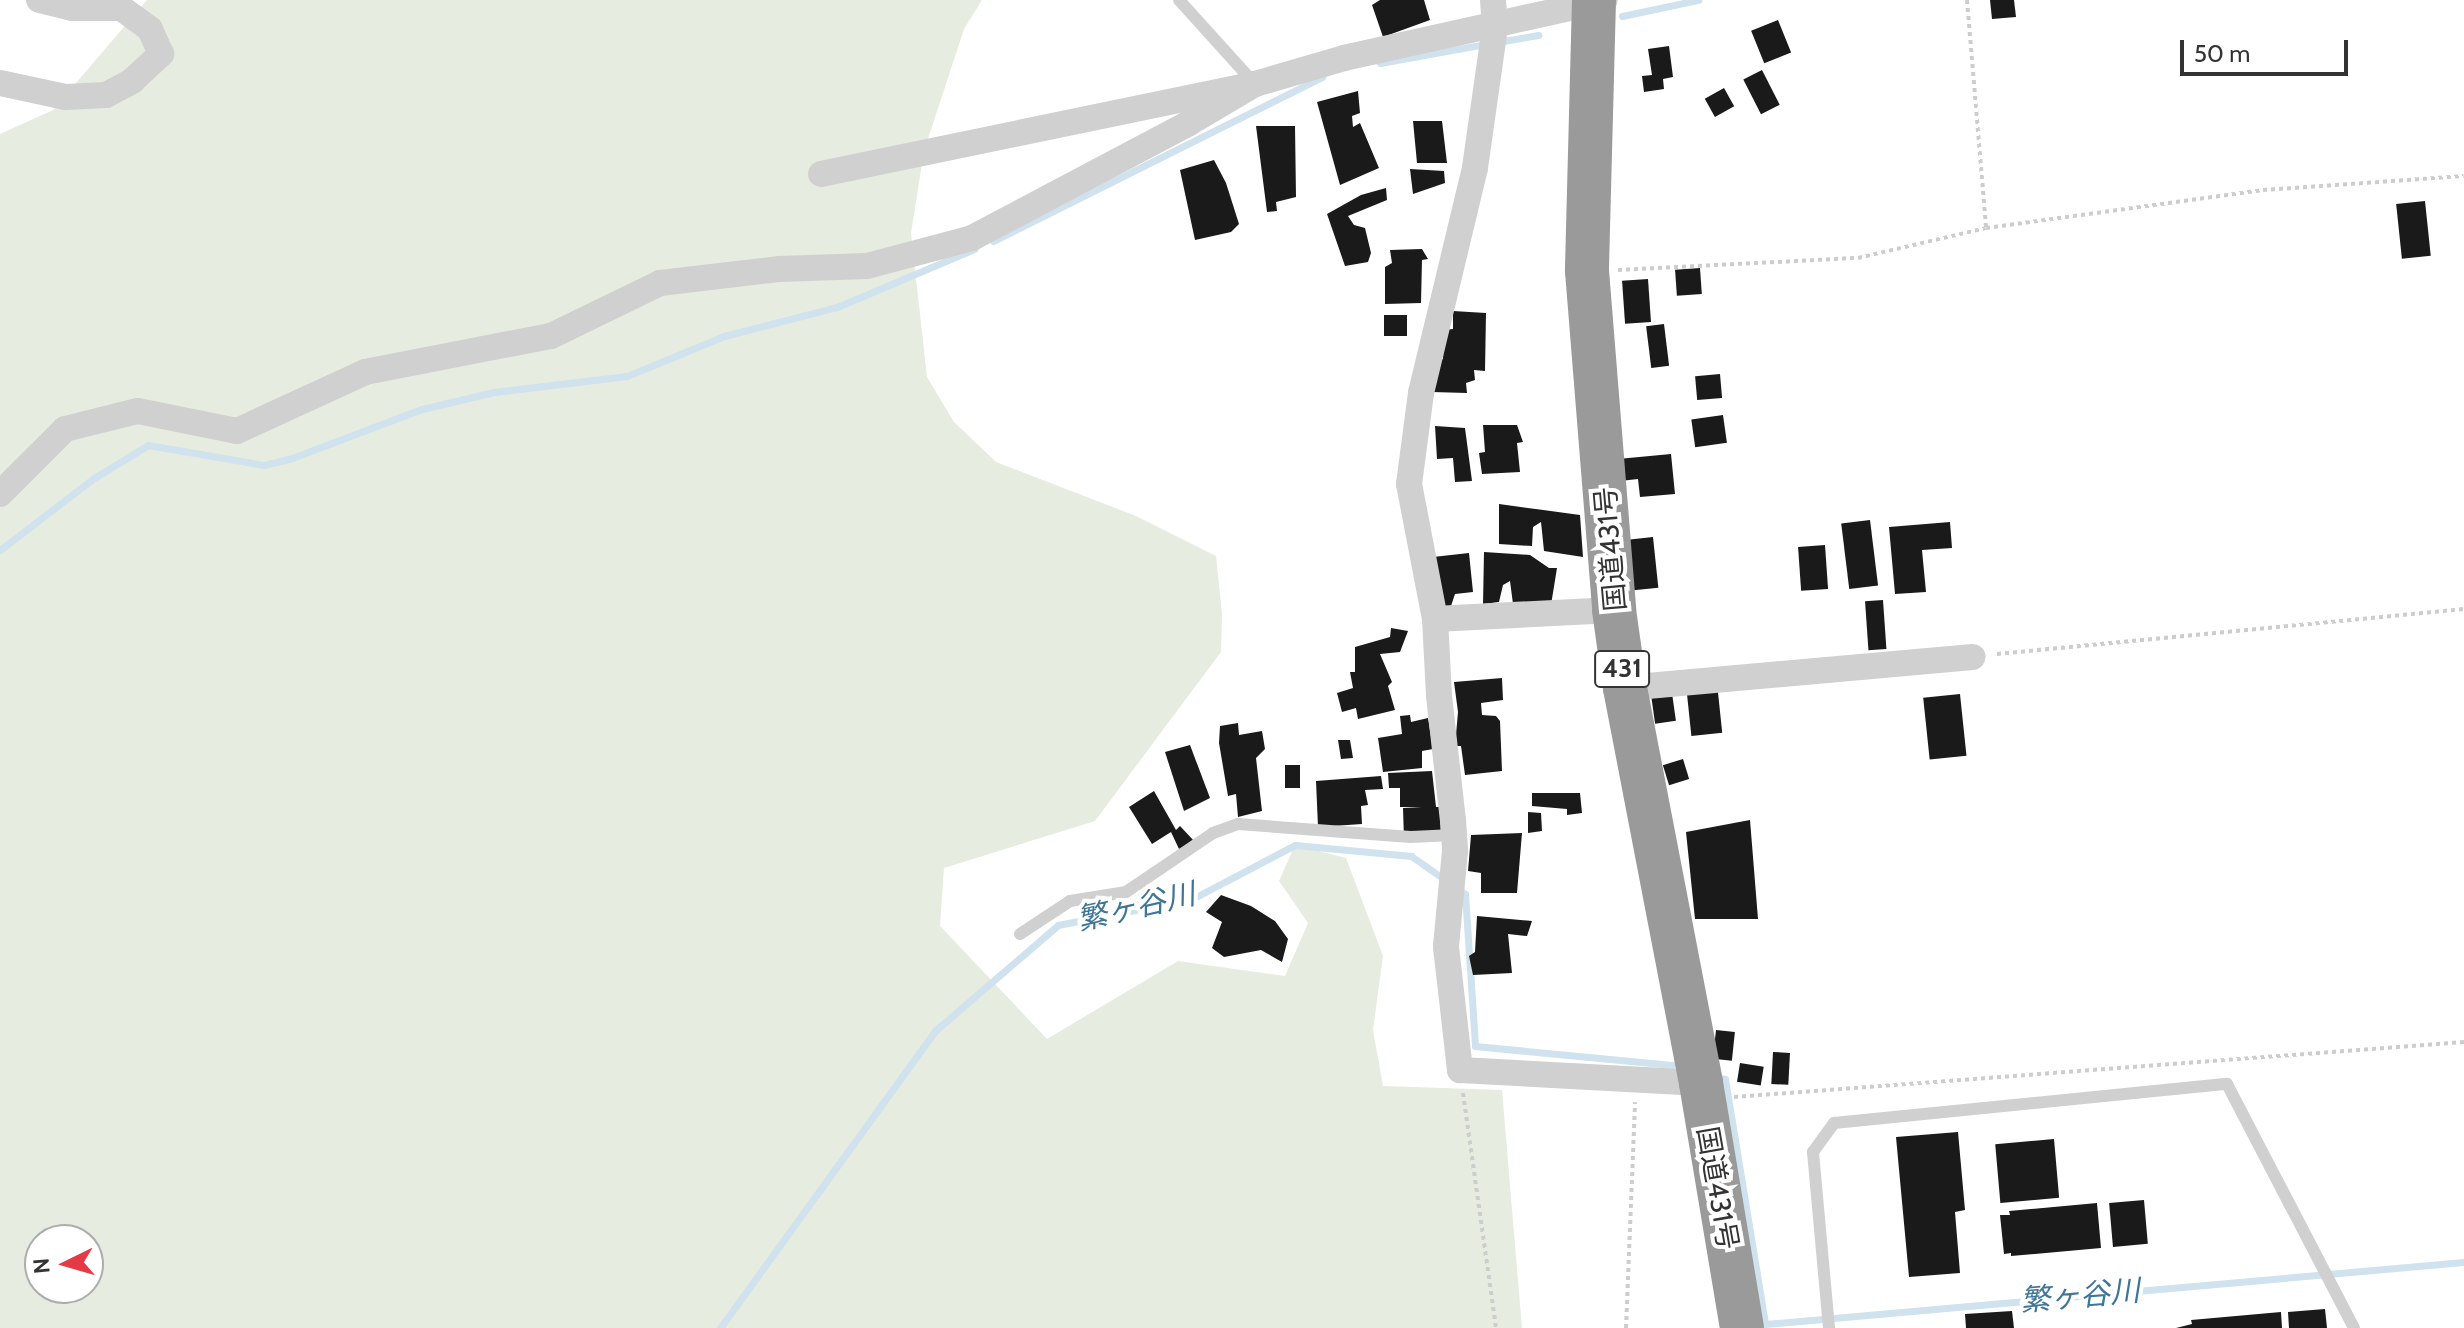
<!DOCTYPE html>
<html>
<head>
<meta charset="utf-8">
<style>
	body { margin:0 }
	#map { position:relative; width:2464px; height:1328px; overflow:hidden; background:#fff; font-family:Cabin,"Noto Sans JP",sans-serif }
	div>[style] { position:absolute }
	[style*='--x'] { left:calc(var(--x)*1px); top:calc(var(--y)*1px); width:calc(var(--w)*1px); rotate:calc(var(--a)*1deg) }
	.green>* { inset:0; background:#e6ecdf }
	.stream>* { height:7px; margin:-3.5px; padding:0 3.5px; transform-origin:3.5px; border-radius:3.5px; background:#cfe2ee }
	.building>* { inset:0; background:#1a1a1a; transform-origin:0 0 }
	.path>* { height:4px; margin-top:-2px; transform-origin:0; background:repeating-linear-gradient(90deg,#cdcdcd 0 4px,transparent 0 8px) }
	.lane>* { height:12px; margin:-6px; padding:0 6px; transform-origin:6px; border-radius:6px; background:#d0d0d0 }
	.street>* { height:26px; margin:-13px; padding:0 13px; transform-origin:13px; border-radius:13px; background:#d0d0d0 }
	.highway>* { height:44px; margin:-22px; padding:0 22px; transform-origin:22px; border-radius:22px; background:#9a9a9a }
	span { translate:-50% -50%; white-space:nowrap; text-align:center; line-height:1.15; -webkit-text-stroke:8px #fff; paint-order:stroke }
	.shield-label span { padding:2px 6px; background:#fff; border:2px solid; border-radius:6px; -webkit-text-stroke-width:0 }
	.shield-label { font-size:26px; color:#333; font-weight:700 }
	.street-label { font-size:28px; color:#333 }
	.water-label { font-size:30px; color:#3f7597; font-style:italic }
	.north { position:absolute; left:24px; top:1224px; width:80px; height:80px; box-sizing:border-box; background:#fff; border:2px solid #adadad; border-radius:50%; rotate:265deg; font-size:22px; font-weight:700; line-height:32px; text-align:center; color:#333 }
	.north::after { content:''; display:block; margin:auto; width:28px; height:36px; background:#e63946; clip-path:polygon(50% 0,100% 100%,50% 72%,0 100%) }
	.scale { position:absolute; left:2180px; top:40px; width:168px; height:36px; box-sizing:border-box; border:4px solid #333; border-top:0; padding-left:10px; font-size:24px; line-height:28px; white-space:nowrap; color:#333; -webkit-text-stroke:6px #fff; paint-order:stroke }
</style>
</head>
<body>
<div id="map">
	<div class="green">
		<div style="clip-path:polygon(evenodd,147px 0,982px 0,964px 29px,924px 151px,911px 233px,927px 377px,954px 422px,996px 462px,1136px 516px,1216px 556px,1222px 614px,1221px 652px,1095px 821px,944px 868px,940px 926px,1047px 1039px,1178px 961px,1285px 976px,1308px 923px,1279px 881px,1295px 845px,1346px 858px,1383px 956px,1373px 1030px,1383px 1086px,1502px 1090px,1522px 1328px,0 1328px,0 134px,53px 110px,147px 0,40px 1240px,88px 1240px,88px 1288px,40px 1288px,40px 1240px)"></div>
	</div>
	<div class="stream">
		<div style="--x:1622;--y:16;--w:78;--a:-11.9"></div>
		<div style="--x:1498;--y:42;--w:41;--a:-9.9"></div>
		<div style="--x:1380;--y:63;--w:108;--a:-10.2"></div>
		<div style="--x:993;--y:241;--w:368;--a:-26.5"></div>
		<div style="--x:0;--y:550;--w:118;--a:-37.5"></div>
		<div style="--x:94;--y:478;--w:63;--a:-31.4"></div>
		<div style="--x:148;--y:445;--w:118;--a:9.8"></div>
		<div style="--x:264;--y:465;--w:29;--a:-14"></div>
		<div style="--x:292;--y:458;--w:139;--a:-20.7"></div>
		<div style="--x:422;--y:409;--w:74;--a:-13.3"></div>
		<div style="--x:494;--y:392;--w:134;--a:-6.9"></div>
		<div style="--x:627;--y:376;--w:105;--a:-22.4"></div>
		<div style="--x:724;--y:336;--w:117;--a:-14.4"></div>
		<div style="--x:837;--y:307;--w:149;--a:-22.9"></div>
		<div style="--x:1457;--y:888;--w:10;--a:37"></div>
		<div style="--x:1465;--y:894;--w:152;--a:86.2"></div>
		<div style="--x:1475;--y:1046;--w:198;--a:5.5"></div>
		<div style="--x:1715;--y:1077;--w:10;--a:11"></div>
		<div style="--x:1725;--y:1079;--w:248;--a:80.7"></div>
		<div style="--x:1765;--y:1324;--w:702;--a:-5.07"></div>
		<div style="--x:720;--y:1328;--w:368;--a:-54.1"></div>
		<div style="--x:936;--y:1030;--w:161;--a:-40.7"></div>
		<div style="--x:1058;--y:925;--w:136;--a:-11"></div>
		<div style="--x:1192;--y:899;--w:116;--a:-27.7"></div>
		<div style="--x:1295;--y:845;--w:117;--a:5.4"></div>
		<div style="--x:1411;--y:856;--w:44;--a:34.8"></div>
	</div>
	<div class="building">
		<div style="clip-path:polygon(1380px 0,1424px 0,1430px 20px,1383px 37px,1372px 5px)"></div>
		<div style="clip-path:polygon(1990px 0,2014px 0,2016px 17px,1992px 19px)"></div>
		<div style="left:1778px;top:20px;width:35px;height:29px;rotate:68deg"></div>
		<div style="clip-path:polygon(1669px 46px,1673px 77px,1663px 79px,1664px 89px,1644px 92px,1642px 76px,1652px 75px,1648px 49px)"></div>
		<div style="left:1762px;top:70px;width:39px;height:21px;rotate:63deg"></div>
		<div style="left:1724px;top:88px;width:21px;height:22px;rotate:61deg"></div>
		<div style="clip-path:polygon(1358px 91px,1360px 113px,1352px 116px,1353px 127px,1360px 123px,1379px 168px,1340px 185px,1317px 102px)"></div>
		<div style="clip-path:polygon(1413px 121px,1442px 121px,1447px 163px,1417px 163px)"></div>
		<div style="clip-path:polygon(1256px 126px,1295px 126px,1296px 197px,1276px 202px,1277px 211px,1267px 212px)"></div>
		<div style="clip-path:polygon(1214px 160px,1226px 183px,1239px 224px,1231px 232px,1195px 240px,1180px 170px)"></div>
		<div style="clip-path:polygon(1410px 169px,1444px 171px,1445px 183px,1413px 194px)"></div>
		<div style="clip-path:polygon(1386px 188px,1387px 200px,1348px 216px,1354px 225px,1365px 228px,1371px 253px,1368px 262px,1345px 266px,1327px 214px,1361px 195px)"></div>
		<div style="left:2425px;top:201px;width:55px;height:29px;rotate:84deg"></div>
		<div style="clip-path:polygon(1422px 249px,1428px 259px,1422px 260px,1421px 303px,1385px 304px,1385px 267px,1392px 263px,1390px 250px)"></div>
		<div style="left:1700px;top:268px;width:26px;height:25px;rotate:86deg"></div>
		<div style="left:1648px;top:279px;width:43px;height:26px;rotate:86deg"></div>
		<div style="clip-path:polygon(1453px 311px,1486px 313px,1485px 371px,1474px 370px,1475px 380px,1466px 383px,1467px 393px,1432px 392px,1436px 362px,1443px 359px,1444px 330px,1453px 329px)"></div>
		<div style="left:1384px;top:315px;width:23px;height:21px"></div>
		<div style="left:1664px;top:324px;width:42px;height:18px;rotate:83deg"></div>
		<div style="left:1720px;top:374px;width:24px;height:25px;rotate:85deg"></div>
		<div style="left:1723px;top:415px;width:28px;height:32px;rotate:82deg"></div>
		<div style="clip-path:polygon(1483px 425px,1517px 425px,1523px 442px,1517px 443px,1520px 472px,1482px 474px,1479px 453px,1485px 452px)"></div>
		<div style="clip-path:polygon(1435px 426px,1465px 428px,1472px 481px,1455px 482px,1453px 458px,1437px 459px)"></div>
		<div style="clip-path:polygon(1671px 454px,1675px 494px,1640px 497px,1638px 479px,1620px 481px,1618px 459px)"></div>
		<div style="clip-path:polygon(1499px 504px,1580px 515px,1583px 557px,1544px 551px,1541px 522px,1533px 527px,1532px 546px,1499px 544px)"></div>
		<div style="left:1870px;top:520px;width:66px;height:29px;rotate:83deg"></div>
		<div style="clip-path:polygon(1950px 522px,1952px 548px,1922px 550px,1926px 592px,1895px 594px,1889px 527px)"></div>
		<div style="left:1653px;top:537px;width:51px;height:30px;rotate:84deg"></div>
		<div style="left:1825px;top:545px;width:44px;height:27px;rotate:86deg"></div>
		<div style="clip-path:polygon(1484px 552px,1530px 555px,1549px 568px,1557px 568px,1551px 605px,1513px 604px,1510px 581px,1503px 585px,1499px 602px,1483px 604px)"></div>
		<div style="clip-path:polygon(1469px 553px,1473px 592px,1455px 594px,1451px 606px,1440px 607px,1433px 557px)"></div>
		<div style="left:1883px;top:600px;width:49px;height:18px;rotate:86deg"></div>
		<div style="clip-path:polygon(1391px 628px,1408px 631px,1400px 652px,1380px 654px,1392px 682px,1388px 686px,1395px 710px,1358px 719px,1356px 708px,1342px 712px,1337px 693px,1353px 688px,1350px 672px,1355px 672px,1355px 647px,1390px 637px)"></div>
		<div style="clip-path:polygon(1502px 678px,1503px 700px,1481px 703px,1482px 715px,1496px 716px,1500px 721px,1502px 771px,1465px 775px,1461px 746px,1455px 746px,1458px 712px,1454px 682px)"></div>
		<div style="left:1717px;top:683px;width:50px;height:31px;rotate:84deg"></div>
		<div style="left:1672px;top:693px;width:28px;height:21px;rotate:82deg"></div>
		<div style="left:1960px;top:694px;width:62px;height:37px;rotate:84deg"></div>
		<div style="clip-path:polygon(1410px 715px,1411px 722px,1428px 718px,1433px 749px,1422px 751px,1422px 768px,1383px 772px,1378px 738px,1402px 734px,1400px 716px)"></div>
		<div style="clip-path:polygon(1238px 723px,1239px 735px,1262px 731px,1265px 749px,1256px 758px,1262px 811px,1238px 817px,1236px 794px,1228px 796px,1219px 743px,1220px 726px)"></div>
		<div style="clip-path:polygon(1338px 740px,1350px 740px,1353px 758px,1341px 759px)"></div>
		<div style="clip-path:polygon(1190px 745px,1210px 798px,1184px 811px,1165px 752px)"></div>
		<div style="left:1683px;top:759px;width:21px;height:21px;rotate:73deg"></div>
		<div style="left:1285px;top:765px;width:15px;height:23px"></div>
		<div style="clip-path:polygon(1432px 771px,1436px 807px,1440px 807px,1441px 838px,1404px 840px,1403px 808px,1422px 807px,1400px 807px,1400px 788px,1389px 788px,1388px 773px)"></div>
		<div style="clip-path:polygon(1381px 776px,1383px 789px,1365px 790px,1368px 805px,1361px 806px,1362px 824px,1318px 827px,1316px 781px)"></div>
		<div style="clip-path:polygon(1154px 791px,1176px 830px,1180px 826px,1195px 842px,1179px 849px,1171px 832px,1152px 844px,1129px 807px)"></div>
		<div style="clip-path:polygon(1532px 793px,1580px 793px,1582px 813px,1567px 815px,1567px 809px,1532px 806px)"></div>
		<div style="clip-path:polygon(1528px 812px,1541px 813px,1542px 831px,1528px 833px)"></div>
		<div style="clip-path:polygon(1750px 820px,1758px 919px,1695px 919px,1686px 832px)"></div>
		<div style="clip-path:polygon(1522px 833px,1517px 893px,1481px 893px,1481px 873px,1468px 871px,1471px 835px)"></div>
		<div style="clip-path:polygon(1221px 895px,1251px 906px,1275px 921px,1288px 939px,1282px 962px,1261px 950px,1224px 957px,1212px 948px,1222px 922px,1206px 912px)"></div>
		<div style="clip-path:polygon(1477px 916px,1532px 921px,1527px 936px,1508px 934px,1512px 973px,1473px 975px,1469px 956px,1475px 952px)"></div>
		<div style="left:1716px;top:1030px;width:19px;height:29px;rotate:6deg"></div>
		<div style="left:1773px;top:1052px;width:17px;height:32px;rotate:3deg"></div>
		<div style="left:1740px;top:1063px;width:24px;height:19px;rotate:9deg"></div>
		<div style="clip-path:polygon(1958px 1132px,1965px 1210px,1955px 1212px,1960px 1273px,1909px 1277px,1896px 1137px)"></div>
		<div style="left:2054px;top:1139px;width:59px;height:59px;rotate:85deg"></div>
		<div style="left:2144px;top:1200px;width:44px;height:35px;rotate:85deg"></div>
		<div style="clip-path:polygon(2097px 1203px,2101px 1248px,2011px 1256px,2011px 1253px,2004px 1254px,2000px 1215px,2010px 1215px,2009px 1211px)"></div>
		<div style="clip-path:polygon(2325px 1309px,2327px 1328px,2289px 1328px,2288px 1312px)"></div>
		<div style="clip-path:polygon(2012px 1311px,2014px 1328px,1966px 1328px,1965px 1314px)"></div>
		<div style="clip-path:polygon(2281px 1312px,2282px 1328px,2176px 1328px,2192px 1324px,2191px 1320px)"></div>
	</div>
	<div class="path">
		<div style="--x:1967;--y:0;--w:229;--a:85.2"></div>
		<div style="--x:1618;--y:270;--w:240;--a:-2.9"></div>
		<div style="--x:1858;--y:258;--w:131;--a:-13.2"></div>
		<div style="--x:1986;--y:228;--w:280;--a:-7.8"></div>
		<div style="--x:2263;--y:190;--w:201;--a:-4"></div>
		<div style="--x:1997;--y:654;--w:469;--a:-5.5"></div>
		<div style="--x:1463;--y:1093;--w:237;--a:82"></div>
		<div style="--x:1734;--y:1097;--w:732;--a:-4.31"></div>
		<div style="--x:1626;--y:1328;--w:226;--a:-87.7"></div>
	</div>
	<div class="lane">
		<div style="--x:1179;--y:0;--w:113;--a:47.9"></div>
		<div style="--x:1020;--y:934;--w:60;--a:-33.4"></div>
		<div style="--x:1070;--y:901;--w:57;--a:-9.1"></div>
		<div style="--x:1126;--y:892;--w:105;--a:-34.1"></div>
		<div style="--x:1213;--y:833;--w:27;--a:-20"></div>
		<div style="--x:1238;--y:824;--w:173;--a:4.3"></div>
		<div style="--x:1411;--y:837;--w:43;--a:-2.7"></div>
		<div style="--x:1829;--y:1328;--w:177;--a:-95.2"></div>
		<div style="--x:1813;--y:1152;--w:36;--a:-54"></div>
		<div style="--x:1834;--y:1123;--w:395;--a:-5.7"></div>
		<div style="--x:2227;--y:1084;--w:275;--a:62.5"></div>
	</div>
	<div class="street">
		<div style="--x:1493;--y:0;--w:27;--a:86"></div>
		<div style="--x:1495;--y:27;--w:142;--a:98.1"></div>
		<div style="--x:1475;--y:168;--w:231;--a:103.5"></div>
		<div style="--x:1421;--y:393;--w:92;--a:97.5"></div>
		<div style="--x:1409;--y:484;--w:137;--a:79.1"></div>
		<div style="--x:1435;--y:619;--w:77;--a:87"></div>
		<div style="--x:1439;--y:696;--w:125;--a:83.6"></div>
		<div style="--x:1453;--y:820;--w:31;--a:86"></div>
		<div style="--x:1455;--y:851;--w:96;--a:95.4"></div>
		<div style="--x:1446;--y:947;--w:124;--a:83.5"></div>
		<div style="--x:1460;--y:1070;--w:241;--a:3.1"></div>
		<div style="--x:0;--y:83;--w:67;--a:12"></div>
		<div style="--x:66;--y:97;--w:40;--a:-2.9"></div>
		<div style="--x:106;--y:95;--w:30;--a:-28"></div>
		<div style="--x:132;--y:81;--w:40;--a:-43"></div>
		<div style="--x:161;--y:54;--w:27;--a:-114"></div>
		<div style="--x:150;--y:29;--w:36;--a:-144"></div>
		<div style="--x:121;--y:8;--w:49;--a:180"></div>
		<div style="--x:72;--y:8;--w:34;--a:-166"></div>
		<div style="--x:821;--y:174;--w:443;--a:-11.7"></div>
		<div style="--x:1255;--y:84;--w:93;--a:-16.3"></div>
		<div style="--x:1344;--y:58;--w:267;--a:-12.5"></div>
		<div style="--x:0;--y:494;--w:92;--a:-45"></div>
		<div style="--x:65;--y:429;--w:75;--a:-13.9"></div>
		<div style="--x:138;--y:411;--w:101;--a:11.4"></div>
		<div style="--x:237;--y:431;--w:141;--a:-24.7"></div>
		<div style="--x:365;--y:372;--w:189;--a:-11"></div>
		<div style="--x:551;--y:336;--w:121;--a:-25.9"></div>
		<div style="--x:660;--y:283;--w:121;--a:-6.7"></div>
		<div style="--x:780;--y:269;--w:87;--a:-2"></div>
		<div style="--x:867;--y:266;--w:109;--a:-14.9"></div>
		<div style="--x:972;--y:238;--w:246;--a:-27.9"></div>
		<div style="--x:1189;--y:123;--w:77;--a:-30.6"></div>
		<div style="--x:1435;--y:619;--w:179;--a:-2.9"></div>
		<div style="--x:1625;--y:688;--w:349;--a:-5.1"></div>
	</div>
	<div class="highway">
		<div style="--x:1594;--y:0;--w:271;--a:91.5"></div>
		<div style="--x:1587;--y:271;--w:340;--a:85.4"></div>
		<div style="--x:1614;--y:610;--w:79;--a:82"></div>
		<div style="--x:1625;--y:688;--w:402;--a:79.1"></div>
		<div style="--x:1701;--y:1083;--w:248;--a:80.5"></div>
	</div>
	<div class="shield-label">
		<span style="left:1622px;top:669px">431</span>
	</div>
	<div class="street-label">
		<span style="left:1610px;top:549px;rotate:-95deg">国道431号</span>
		<span style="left:1718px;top:1188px;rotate:80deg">国道431号</span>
	</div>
	<div class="water-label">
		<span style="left:1136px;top:907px;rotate:-13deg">繁ヶ谷川</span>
		<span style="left:2080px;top:1296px;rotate:-5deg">繁ヶ谷川</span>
	</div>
	<div class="north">N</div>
	<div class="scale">50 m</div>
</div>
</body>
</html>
